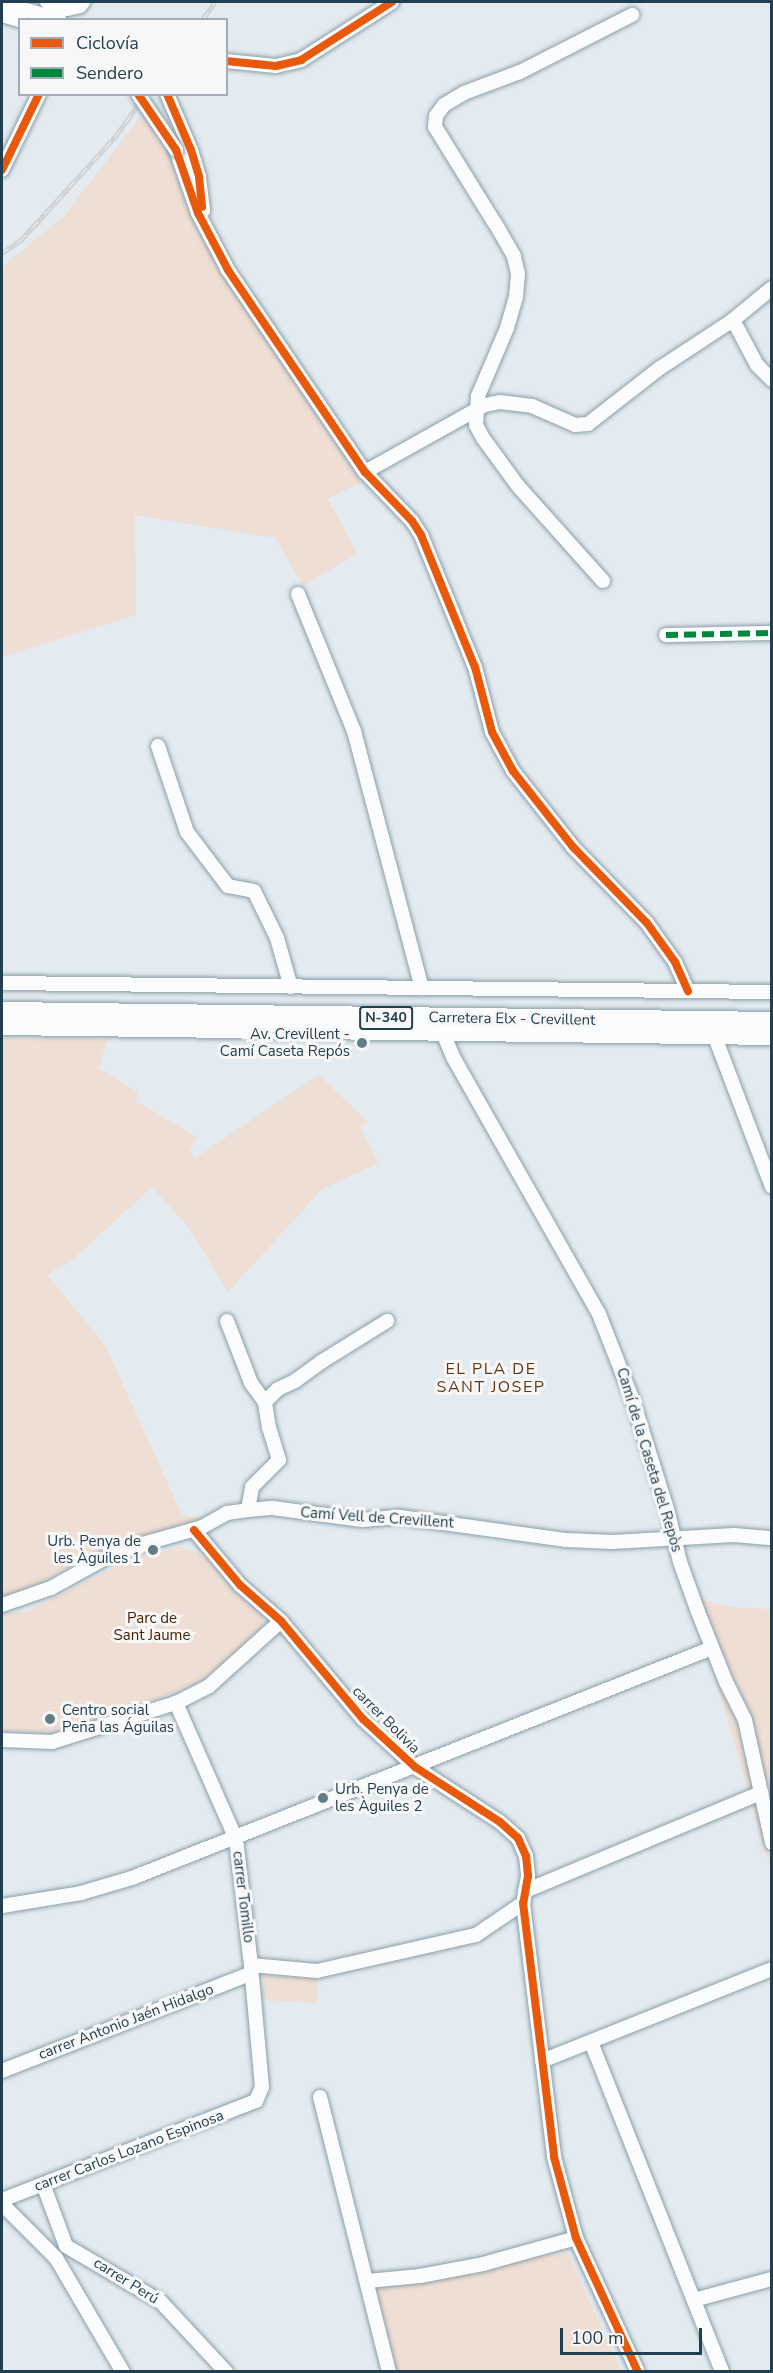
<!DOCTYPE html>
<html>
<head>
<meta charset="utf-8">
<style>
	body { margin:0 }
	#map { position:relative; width:773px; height:2373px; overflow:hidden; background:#e3ebf0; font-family:"Nunito Sans",sans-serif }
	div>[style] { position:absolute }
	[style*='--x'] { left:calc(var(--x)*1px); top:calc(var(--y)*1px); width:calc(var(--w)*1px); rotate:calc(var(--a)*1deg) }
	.green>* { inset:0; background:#efded3; transform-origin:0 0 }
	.roads { filter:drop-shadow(0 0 2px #8b9ea8) drop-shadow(0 0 2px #8b9ea8) }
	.minor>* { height:14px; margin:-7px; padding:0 7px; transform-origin:7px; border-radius:7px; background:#fbfcfd }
	.highway>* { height:21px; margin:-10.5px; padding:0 10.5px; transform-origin:10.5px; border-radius:10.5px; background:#fbfcfd }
	.rail>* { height:5px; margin-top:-2.5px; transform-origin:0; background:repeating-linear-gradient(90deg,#f7f7f7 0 9px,#cfd2d5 0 18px); box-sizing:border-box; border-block:2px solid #cfd2d5 }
	.bridges { filter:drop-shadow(0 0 2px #8b9ea8) drop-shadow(0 0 2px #8b9ea8) }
	.minor-bridge>* { height:14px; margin:-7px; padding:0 7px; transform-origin:7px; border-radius:7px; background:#fbfcfd }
	.quiet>* { height:6px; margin-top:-3px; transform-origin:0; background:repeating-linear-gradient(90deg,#00873e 0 12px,transparent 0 18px) }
	.cycleway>* { height:8px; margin:-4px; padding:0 4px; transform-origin:4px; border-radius:4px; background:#e8590c }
	.dots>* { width:16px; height:16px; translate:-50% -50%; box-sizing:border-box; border:3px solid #f7f7f7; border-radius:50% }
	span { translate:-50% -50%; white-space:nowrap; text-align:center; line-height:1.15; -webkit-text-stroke:6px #f7f7f7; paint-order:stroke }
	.shield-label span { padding:2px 4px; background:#f7f7f7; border:2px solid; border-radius:4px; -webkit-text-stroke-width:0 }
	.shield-label { font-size:14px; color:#203f50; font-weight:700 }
	.street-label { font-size:15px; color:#203f50 }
	.poi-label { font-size:15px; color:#203f50 }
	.right { translate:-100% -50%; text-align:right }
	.left { translate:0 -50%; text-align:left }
	.park-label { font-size:15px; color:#482204 }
	.neighbourhood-label { font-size:16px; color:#633613; letter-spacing:1.5px }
	.frame { position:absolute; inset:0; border:3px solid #203f50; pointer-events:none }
	.legend { position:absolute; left:18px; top:18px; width:210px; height:78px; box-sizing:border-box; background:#f7f7f7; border:2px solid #a1adb4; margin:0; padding:8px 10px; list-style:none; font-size:18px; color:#203f50 }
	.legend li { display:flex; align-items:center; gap:12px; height:30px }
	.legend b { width:30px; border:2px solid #a1adb4 }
	.scale { position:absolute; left:560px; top:2328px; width:142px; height:27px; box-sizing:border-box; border:3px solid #203f50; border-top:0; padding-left:8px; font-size:18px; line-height:21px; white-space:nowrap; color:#203f50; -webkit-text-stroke:4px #f7f7f7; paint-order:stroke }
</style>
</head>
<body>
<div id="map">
	<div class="green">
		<div style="clip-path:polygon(143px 113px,167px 147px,183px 198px,222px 271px,361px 482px,328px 499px,357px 553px,303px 586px,275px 538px,135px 515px,136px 615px,2px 657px,2px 267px,64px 216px)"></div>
		<div style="clip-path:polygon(2px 1038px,108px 1039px,98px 1068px,138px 1092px,135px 1101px,197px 1137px,190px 1151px,195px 1158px,319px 1075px,368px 1122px,360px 1127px,378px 1163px,321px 1190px,228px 1292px,187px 1225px,152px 1187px,74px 1258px,47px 1275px,105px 1345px,182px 1515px,205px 1519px,175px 1532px,138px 1537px,98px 1552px,29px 1589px,2px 1598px)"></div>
		<div style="clip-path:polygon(180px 1547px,197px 1552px,208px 1559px,225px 1580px,261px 1613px,264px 1620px,260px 1628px,222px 1666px,195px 1685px,70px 1730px,54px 1733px,2px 1731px,2px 1613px,27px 1612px,129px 1560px)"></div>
		<div style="clip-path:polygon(693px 1598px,731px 1607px,771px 1609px,771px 1872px)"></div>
		<div style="left:264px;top:1976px;width:54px;height:24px;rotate:3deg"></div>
		<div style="clip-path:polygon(568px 2253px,621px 2371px,389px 2371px,368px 2281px)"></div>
	</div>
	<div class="roads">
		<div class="minor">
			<div style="--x:47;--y:2;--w:21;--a:19"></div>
			<div style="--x:67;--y:9;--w:13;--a:-13"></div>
			<div style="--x:80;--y:6;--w:5;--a:-53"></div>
			<div style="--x:2;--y:3;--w:60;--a:16.3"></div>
			<div style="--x:2;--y:15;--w:19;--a:16"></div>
			<div style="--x:226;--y:61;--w:50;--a:5.7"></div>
			<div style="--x:276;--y:66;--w:26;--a:-13"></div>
			<div style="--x:301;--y:60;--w:108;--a:-32.5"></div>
			<div style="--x:167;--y:94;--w:61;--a:66.8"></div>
			<div style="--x:191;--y:150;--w:28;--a:73"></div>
			<div style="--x:199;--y:177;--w:34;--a:83"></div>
			<div style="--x:176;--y:150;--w:67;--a:70.8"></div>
			<div style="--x:198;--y:213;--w:64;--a:62.2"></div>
			<div style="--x:228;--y:270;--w:244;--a:55.9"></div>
			<div style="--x:365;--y:472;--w:68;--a:46.2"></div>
			<div style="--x:412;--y:521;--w:17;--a:57"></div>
			<div style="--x:421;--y:535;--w:143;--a:67.8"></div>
			<div style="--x:475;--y:667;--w:67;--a:75.3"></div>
			<div style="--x:492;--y:732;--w:44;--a:61.7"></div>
			<div style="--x:513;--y:771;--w:97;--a:51.7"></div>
			<div style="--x:573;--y:847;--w:106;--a:45.8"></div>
			<div style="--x:647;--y:923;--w:48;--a:54.3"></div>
			<div style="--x:675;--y:962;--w:32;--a:66"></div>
			<div style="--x:2;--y:170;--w:85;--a:-64"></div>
			<div style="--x:733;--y:320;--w:51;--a:61.9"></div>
			<div style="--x:757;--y:365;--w:21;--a:45"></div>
			<div style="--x:365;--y:472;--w:137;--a:-29.2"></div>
			<div style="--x:485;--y:405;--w:15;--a:-11"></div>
			<div style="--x:500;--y:402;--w:32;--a:7"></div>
			<div style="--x:532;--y:406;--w:47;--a:23.8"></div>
			<div style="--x:575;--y:425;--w:13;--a:-4"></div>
			<div style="--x:588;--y:424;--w:91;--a:-37.9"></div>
			<div style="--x:660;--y:368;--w:87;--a:-33.3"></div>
			<div style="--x:733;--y:320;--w:50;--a:-39.4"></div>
			<div style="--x:603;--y:581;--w:127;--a:-131.8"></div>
			<div style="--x:518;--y:486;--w:59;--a:-126.1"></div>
			<div style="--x:483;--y:438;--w:15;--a:-118"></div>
			<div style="--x:476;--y:425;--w:29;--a:-86"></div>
			<div style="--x:478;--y:396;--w:74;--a:-66.9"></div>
			<div style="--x:507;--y:328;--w:32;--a:-74"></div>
			<div style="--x:516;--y:297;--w:23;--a:-85"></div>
			<div style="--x:518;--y:274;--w:18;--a:-103"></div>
			<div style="--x:514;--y:256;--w:39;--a:-120"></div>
			<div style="--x:494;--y:222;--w:112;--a:-121.8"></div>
			<div style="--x:435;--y:127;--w:11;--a:-85"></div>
			<div style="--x:436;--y:116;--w:14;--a:-54"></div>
			<div style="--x:444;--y:105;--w:23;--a:-31"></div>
			<div style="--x:464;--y:93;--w:60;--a:-20.6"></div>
			<div style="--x:520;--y:72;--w:126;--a:-27"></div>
			<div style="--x:298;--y:594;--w:148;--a:67.8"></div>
			<div style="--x:354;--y:731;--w:266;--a:75.2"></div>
			<div style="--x:666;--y:635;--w:106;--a:-1.1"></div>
			<div style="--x:158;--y:746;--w:91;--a:71.4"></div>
			<div style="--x:187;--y:832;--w:68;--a:52.8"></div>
			<div style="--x:228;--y:886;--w:26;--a:11"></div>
			<div style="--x:254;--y:891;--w:52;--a:63.9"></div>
			<div style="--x:277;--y:938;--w:51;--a:74.1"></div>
			<div style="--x:2;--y:983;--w:770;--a:0.67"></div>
			<div style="--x:2;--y:1028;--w:770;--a:0.74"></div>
			<div style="--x:443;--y:1033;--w:26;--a:67"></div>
			<div style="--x:453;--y:1057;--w:296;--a:60.4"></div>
			<div style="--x:599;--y:1314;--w:90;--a:68.6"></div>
			<div style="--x:632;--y:1398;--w:116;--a:72.5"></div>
			<div style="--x:667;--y:1509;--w:55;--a:76.2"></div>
			<div style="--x:680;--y:1562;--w:53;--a:70.2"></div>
			<div style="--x:698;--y:1612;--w:75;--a:68.2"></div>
			<div style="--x:726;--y:1682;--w:42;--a:63.4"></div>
			<div style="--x:745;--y:1720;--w:126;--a:77.6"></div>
			<div style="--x:715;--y:1037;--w:160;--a:69.2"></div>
			<div style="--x:227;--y:1321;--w:66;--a:68.8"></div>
			<div style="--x:251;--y:1383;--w:24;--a:54"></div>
			<div style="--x:248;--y:1510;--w:23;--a:-80"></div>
			<div style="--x:252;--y:1487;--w:38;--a:-45"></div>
			<div style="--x:279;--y:1460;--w:34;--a:-107"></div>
			<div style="--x:269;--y:1428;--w:26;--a:-99"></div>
			<div style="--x:265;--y:1402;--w:18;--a:-45"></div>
			<div style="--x:278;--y:1389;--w:19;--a:-25"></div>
			<div style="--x:295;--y:1381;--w:32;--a:-36"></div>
			<div style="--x:321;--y:1362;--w:78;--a:-31.8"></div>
			<div style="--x:194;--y:1530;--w:72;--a:50.1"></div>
			<div style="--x:240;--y:1585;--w:55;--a:41.3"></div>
			<div style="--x:281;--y:1621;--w:128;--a:50.1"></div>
			<div style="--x:363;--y:1719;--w:71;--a:42.7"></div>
			<div style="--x:415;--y:1767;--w:101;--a:32.9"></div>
			<div style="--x:500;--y:1822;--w:24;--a:42"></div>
			<div style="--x:518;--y:1838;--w:20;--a:66"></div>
			<div style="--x:526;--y:1856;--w:20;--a:84"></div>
			<div style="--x:528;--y:1876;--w:27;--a:100"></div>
			<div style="--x:523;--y:1903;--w:256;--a:83"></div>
			<div style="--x:554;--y:2157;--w:84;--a:74.8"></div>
			<div style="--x:576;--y:2238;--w:148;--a:65.2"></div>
			<div style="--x:2;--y:1605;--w:52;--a:-19.1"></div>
			<div style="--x:51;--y:1588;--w:77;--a:-28.9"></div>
			<div style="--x:118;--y:1551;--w:87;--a:-15.9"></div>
			<div style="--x:202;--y:1527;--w:29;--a:-29"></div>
			<div style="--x:227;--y:1513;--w:21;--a:-8"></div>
			<div style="--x:248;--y:1510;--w:25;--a:-5"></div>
			<div style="--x:273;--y:1508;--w:90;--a:7.7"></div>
			<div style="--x:362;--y:1520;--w:38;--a:-5"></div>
			<div style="--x:400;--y:1517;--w:168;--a:7.9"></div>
			<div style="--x:566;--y:1540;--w:47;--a:2.4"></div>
			<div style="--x:613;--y:1542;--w:121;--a:-3.3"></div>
			<div style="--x:734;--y:1535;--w:38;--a:5"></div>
			<div style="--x:2;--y:1740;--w:50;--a:2.3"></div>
			<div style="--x:52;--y:1742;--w:130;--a:-17.5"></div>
			<div style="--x:176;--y:1703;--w:37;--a:-27"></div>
			<div style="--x:209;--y:1686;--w:97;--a:-42.1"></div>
			<div style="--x:525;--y:1891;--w:256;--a:-22.6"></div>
			<div style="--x:2;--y:1906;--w:80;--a:-9.3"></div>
			<div style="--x:81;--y:1893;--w:53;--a:-16.4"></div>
			<div style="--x:132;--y:1878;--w:624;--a:-21.63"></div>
			<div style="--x:251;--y:1965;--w:66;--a:5.2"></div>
			<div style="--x:317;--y:1971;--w:163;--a:-12.8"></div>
			<div style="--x:476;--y:1935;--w:57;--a:-34.2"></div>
			<div style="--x:591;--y:2042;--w:355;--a:68.3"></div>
			<div style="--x:542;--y:2061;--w:248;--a:-21.8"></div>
			<div style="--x:2;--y:2071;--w:266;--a:-21.4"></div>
			<div style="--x:320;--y:2097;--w:284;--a:75.9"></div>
			<div style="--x:43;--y:2184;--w:66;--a:69.6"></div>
			<div style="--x:66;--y:2246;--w:110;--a:30.5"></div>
			<div style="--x:161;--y:2302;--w:96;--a:47.1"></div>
			<div style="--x:2;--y:2200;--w:273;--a:-21.3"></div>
			<div style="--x:256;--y:2101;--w:15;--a:-67"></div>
			<div style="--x:262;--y:2087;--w:122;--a:-95.2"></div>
			<div style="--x:251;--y:1965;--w:127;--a:-96.8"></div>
			<div style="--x:236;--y:1839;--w:149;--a:-113.8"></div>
			<div style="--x:2;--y:2204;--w:76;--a:45"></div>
			<div style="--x:56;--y:2258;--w:132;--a:59.6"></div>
			<div style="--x:368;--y:2281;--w:52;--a:-5.5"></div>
			<div style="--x:420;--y:2276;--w:64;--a:-10.8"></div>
			<div style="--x:483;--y:2264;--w:97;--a:-15.6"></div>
			<div style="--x:694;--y:2300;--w:81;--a:-15.1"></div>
		</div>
		<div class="highway">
			<div style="--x:2;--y:1012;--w:770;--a:0.74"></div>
		</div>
	</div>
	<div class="rail">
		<div style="--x:202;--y:20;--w:22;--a:-54"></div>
		<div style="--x:2;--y:253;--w:22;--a:-34"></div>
		<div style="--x:20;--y:241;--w:141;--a:-47.6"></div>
		<div style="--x:115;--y:137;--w:53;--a:-54.2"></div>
	</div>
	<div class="bridges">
		<div class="minor-bridge">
			<div style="--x:138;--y:94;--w:68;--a:55.8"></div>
		</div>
	</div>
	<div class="quiet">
		<div style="--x:666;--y:635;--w:106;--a:-1.1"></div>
	</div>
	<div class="cycleway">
		<div style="--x:226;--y:61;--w:50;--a:5.7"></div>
		<div style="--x:276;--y:66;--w:26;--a:-13"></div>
		<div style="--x:301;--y:60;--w:108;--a:-32.5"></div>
		<div style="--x:138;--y:94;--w:68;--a:55.8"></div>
		<div style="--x:176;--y:150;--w:67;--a:70.8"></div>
		<div style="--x:198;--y:213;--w:64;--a:62.2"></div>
		<div style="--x:228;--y:270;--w:244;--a:55.9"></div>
		<div style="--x:365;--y:472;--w:68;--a:46.2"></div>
		<div style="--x:412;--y:521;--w:17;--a:57"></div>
		<div style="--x:421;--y:535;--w:143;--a:67.8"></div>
		<div style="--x:475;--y:667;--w:67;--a:75.3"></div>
		<div style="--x:492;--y:732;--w:44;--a:61.7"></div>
		<div style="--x:513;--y:771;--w:97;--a:51.7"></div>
		<div style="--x:573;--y:847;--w:106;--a:45.8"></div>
		<div style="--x:647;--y:923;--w:48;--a:54.3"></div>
		<div style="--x:675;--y:962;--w:32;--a:66"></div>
		<div style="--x:167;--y:94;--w:61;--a:66.8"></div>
		<div style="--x:191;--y:150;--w:28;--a:73"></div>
		<div style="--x:199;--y:177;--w:30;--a:84"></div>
		<div style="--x:2;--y:170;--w:85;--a:-64"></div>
		<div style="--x:194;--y:1530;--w:72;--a:50.1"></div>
		<div style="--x:240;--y:1585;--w:55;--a:41.3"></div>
		<div style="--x:281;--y:1621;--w:128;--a:50.1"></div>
		<div style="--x:363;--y:1719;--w:71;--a:42.7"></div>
		<div style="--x:415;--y:1767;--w:101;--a:32.9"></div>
		<div style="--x:500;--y:1822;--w:24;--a:42"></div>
		<div style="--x:518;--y:1838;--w:20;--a:66"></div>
		<div style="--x:526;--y:1856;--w:20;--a:84"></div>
		<div style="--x:528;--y:1876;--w:27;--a:100"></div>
		<div style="--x:523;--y:1903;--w:256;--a:83"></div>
		<div style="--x:554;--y:2157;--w:84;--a:74.8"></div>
		<div style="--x:576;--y:2238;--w:148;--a:65.2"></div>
	</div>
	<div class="dots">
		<div style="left:362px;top:1043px;background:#647b88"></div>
		<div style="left:153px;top:1550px;background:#647b88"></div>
		<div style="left:50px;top:1719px;background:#647b88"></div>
		<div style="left:323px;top:1798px;background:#647b88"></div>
	</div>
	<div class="shield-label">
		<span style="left:386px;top:1018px">N-340</span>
	</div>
	<div class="street-label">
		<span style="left:512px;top:1019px;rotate:1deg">Carretera Elx - Crevillent</span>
		<span style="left:649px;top:1460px;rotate:73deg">Camí de la Caseta del Repòs</span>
		<span style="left:377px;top:1518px;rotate:4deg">Camí Vell de Crevillent</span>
		<span style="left:386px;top:1720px;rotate:45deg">carrer Bolivia</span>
		<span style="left:243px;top:1897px;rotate:83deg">carrer Tomillo</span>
		<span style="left:126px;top:2022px;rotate:-21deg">carrer Antonio Jaén Hidalgo</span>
		<span style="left:129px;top:2151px;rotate:-21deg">carrer Carlos Lozano Espinosa</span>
		<span style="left:126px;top:2281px;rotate:32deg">carrer Perú</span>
	</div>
	<div class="poi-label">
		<span class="right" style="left:350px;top:1043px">Av. Crevillent -<br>Camí Caseta Repós</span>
		<span class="right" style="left:141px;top:1550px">Urb. Penya de<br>les Àguiles 1</span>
		<span class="left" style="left:62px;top:1719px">Centro social<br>Peña las Águilas</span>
		<span class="left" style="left:335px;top:1798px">Urb. Penya de<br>les Àguiles 2</span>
	</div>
	<div class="park-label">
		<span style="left:152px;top:1627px">Parc de<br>Sant Jaume</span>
	</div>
	<div class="neighbourhood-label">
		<span style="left:491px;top:1378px">EL PLA DE<br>SANT JOSEP</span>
	</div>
	<div class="frame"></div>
	<ul class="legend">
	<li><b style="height:8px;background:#e8590c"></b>Ciclovía</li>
	<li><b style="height:8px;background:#00873e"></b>Sendero</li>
	</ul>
	<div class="scale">100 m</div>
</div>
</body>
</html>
